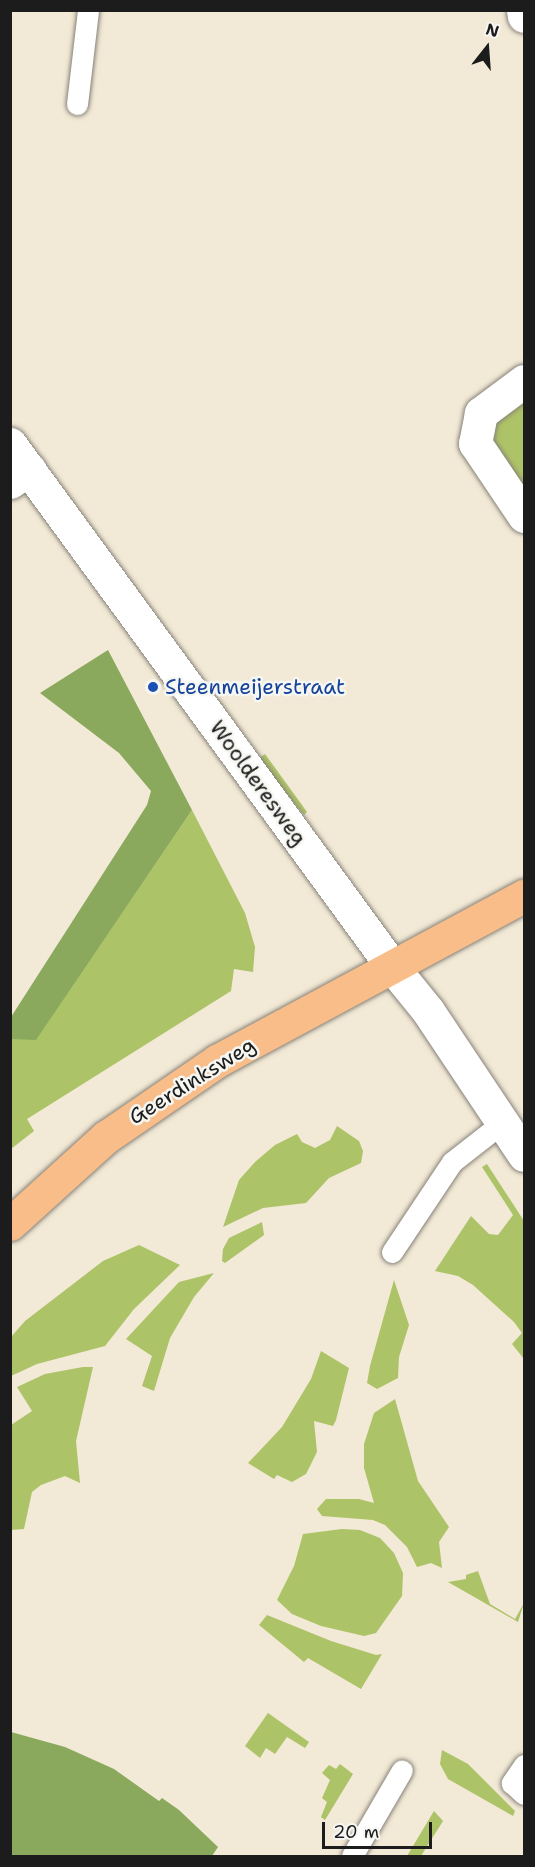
<!DOCTYPE html>
<html>
<head>
<meta charset="utf-8">
<style>
	body { margin:0 }
	#map { position:relative; width:535px; height:1867px; overflow:hidden; background:#f2e9d6; font-family:"Shantell Sans",sans-serif }
	div>[style] { position:absolute }
	[style*='--x'] { left:calc(var(--x)*1px); top:calc(var(--y)*1px); width:calc(var(--w)*1px); rotate:calc(var(--a)*1deg) }
	.green>* { inset:0; background:#adc367 }
	.forest>* { inset:0; background:#8aa95c }
	.roads { filter:drop-shadow(0 0 2px #878279) drop-shadow(0 0 2px #878279) }
	.service>* { height:21px; margin:-10.5px; padding:0 10.5px; transform-origin:10.5px; border-radius:10.5px; background:#fff }
	.minor>* { height:33px; margin:-16.5px; padding:0 16.5px; transform-origin:16.5px; border-radius:16.5px; background:#fff }
	.tertiary>* { height:33px; margin:-16.5px; padding:0 16.5px; transform-origin:16.5px; border-radius:16.5px; background:#fff }
	.primary>* { height:33px; margin:-16.5px; padding:0 16.5px; transform-origin:16.5px; border-radius:16.5px; background:#f8bd88 }
	.dots>* { width:16px; height:16px; translate:-50% -50%; box-sizing:border-box; border:3px solid #f6f6f2; border-radius:50% }
	span { translate:-50% -50%; white-space:nowrap; text-align:center; line-height:1.15; -webkit-text-stroke:5px #f6f6f2; paint-order:stroke }
	.transit-label { font-size:21px; color:#164399 }
	.left { translate:0 -50%; text-align:left }
	.street-label { font-size:21px; color:#1c1c1c }
	.frame { position:absolute; inset:0; border:12px solid #1c1c1c; pointer-events:none }
	.north { position:absolute; left:457px; top:18px; width:60px; height:60px; -webkit-text-stroke:4px #f6f6f2; paint-order:stroke; rotate:17deg; font-size:16px; font-weight:700; line-height:24px; text-align:center; color:#1c1c1c }
	.north::after { content:''; display:block; margin:auto; width:21px; height:27px; background:#1c1c1c; clip-path:polygon(50% 0,100% 100%,50% 72%,0 100%) }
	.scale { position:absolute; left:322px; top:1822px; width:110px; height:27px; box-sizing:border-box; border:3px solid #1c1c1c; border-top:0; padding-left:8px; font-size:18px; line-height:21px; white-space:nowrap; color:#1c1c1c; -webkit-text-stroke:4px #f6f6f2; paint-order:stroke }
</style>
</head>
<body>
<div id="map">
	<div class="green">
		<div style="clip-path:polygon(524px 400px,524px 487px,490px 436px,493px 424px)"></div>
		<div style="clip-path:polygon(265px 754px,307px 812px,304px 815px,258px 759px)"></div>
		<div style="clip-path:polygon(192px 810px,245px 913px,255px 947px,253px 972px,234px 969px,231px 991px,27px 1119px,34px 1131px,11px 1149px,11px 1039px,36px 1039px)"></div>
		<div style="clip-path:polygon(337px 1126px,359px 1141px,363px 1151px,361px 1163px,329px 1178px,306px 1203px,263px 1208px,223px 1227px,239px 1180px,255px 1162px,275px 1145px,297px 1134px,302px 1142px,315px 1148px,330px 1140px)"></div>
		<div style="clip-path:polygon(487px 1164px,524px 1221px,524px 1359px,512px 1344px,522px 1333px,514px 1322px,473px 1285px,458px 1276px,435px 1271px,471px 1216px,489px 1234px,498px 1235px,513px 1215px,482px 1167px)"></div>
		<div style="clip-path:polygon(262px 1222px,264px 1235px,225px 1263px,222px 1261px,223px 1249px,229px 1238px)"></div>
		<div style="clip-path:polygon(139px 1245px,180px 1265px,134px 1309px,105px 1346px,37px 1364px,11px 1376px,11px 1337px,25px 1321px,103px 1261px)"></div>
		<div style="clip-path:polygon(214px 1273px,194px 1297px,170px 1338px,154px 1391px,142px 1386px,152px 1356px,126px 1339px,179px 1282px)"></div>
		<div style="clip-path:polygon(394px 1280px,409px 1325px,399px 1357px,398px 1378px,377px 1389px,367px 1383px,370px 1366px)"></div>
		<div style="clip-path:polygon(321px 1351px,349px 1368px,336px 1420px,333px 1426px,314px 1421px,317px 1452px,306px 1474px,292px 1482px,277px 1475px,274px 1479px,248px 1463px,282px 1427px,311px 1379px)"></div>
		<div style="clip-path:polygon(83px 1367px,93px 1367px,76px 1441px,80px 1483px,65px 1476px,41px 1485px,32px 1492px,24px 1529px,11px 1530px,11px 1425px,32px 1411px,17px 1387px,45px 1374px)"></div>
		<div style="clip-path:polygon(395px 1399px,418px 1481px,449px 1527px,439px 1542px,442px 1568px,431px 1563px,417px 1567px,407px 1547px,385px 1525px,373px 1520px,322px 1516px,317px 1509px,326px 1499px,359px 1499px,374px 1503px,364px 1468px,364px 1444px,374px 1413px)"></div>
		<div style="clip-path:polygon(342px 1529px,360px 1530px,380px 1538px,394px 1553px,403px 1573px,402px 1596px,376px 1633px,364px 1636px,321px 1626px,292px 1614px,277px 1600px,294px 1566px,303px 1534px)"></div>
		<div style="clip-path:polygon(478px 1571px,490px 1604px,515px 1619px,524px 1603px,518px 1622px,448px 1582px,466px 1579px,466px 1575px)"></div>
		<div style="clip-path:polygon(267px 1615px,331px 1641px,376px 1655px,382px 1654px,361px 1689px,308px 1658px,304px 1662px,259px 1625px)"></div>
		<div style="clip-path:polygon(268px 1713px,309px 1742px,305px 1748px,287px 1737px,275px 1754px,266px 1748px,260px 1758px,245px 1746px)"></div>
		<div style="clip-path:polygon(442px 1750px,468px 1764px,515px 1811px,513px 1816px,448px 1779px,440px 1764px)"></div>
		<div style="clip-path:polygon(340px 1764px,353px 1774px,325px 1820px,321px 1817px,327px 1802px,322px 1798px,330px 1780px,322px 1773px,329px 1765px,336px 1769px)"></div>
		<div style="clip-path:polygon(434px 1811px,443px 1821px,421px 1856px,407px 1856px)"></div>
	</div>
	<div class="forest">
		<div style="clip-path:polygon(108px 650px,192px 810px,36px 1040px,11px 1039px,11px 1017px,147px 805px,151px 791px,119px 753px,40px 693px)"></div>
		<div style="clip-path:polygon(11px 1732px,65px 1747px,114px 1769px,159px 1801px,162px 1798px,179px 1810px,218px 1847px,212px 1856px,11px 1856px)"></div>
	</div>
	<div class="roads">
		<div class="service">
			<div style="--x:77;--y:104;--w:95;--a:-83.3"></div>
			<div style="--x:392;--y:1252;--w:108;--a:-56.3"></div>
			<div style="--x:452;--y:1162;--w:65;--a:-38.1"></div>
			<div style="--x:524;--y:1765;--w:22;--a:124"></div>
			<div style="--x:512;--y:1783;--w:16;--a:43"></div>
			<div style="--x:352;--y:1856;--w:99;--a:-59.8"></div>
		</div>
		<div class="minor">
			<div style="--x:523;--y:10;--w:6;--a:81"></div>
			<div style="--x:524;--y:381;--w:54;--a:143.3"></div>
			<div style="--x:481;--y:413;--w:31;--a:101"></div>
			<div style="--x:475;--y:443;--w:88;--a:56.1"></div>
			<div style="--x:10;--y:482;--w:23;--a:-34"></div>
			<div style="--x:394;--y:969;--w:54;--a:51"></div>
			<div style="--x:428;--y:1011;--w:173;--a:56.3"></div>
		</div>
		<div class="tertiary">
			<div style="--x:10;--y:444;--w:650;--a:53.82"></div>
		</div>
		<div class="primary">
			<div style="--x:10;--y:1224;--w:130;--a:-42.2"></div>
			<div style="--x:106;--y:1137;--w:135;--a:-34.4"></div>
			<div style="--x:217;--y:1061;--w:349;--a:-28.3"></div>
		</div>
	</div>
	<div class="dots">
		<div style="left:153px;top:687px;background:#1a4fb4"></div>
	</div>
	<div class="transit-label">
		<span class="left" style="left:165px;top:687px">Steenmeijerstraat</span>
	</div>
	<div class="street-label">
		<span style="left:258px;top:783px;rotate:54deg">Woolderesweg</span>
		<span style="left:192px;top:1081px;rotate:-32deg">Geerdinksweg</span>
	</div>
	<div class="frame"></div>
	<div class="north">N</div>
	<div class="scale">20 m</div>
</div>
</body>
</html>
